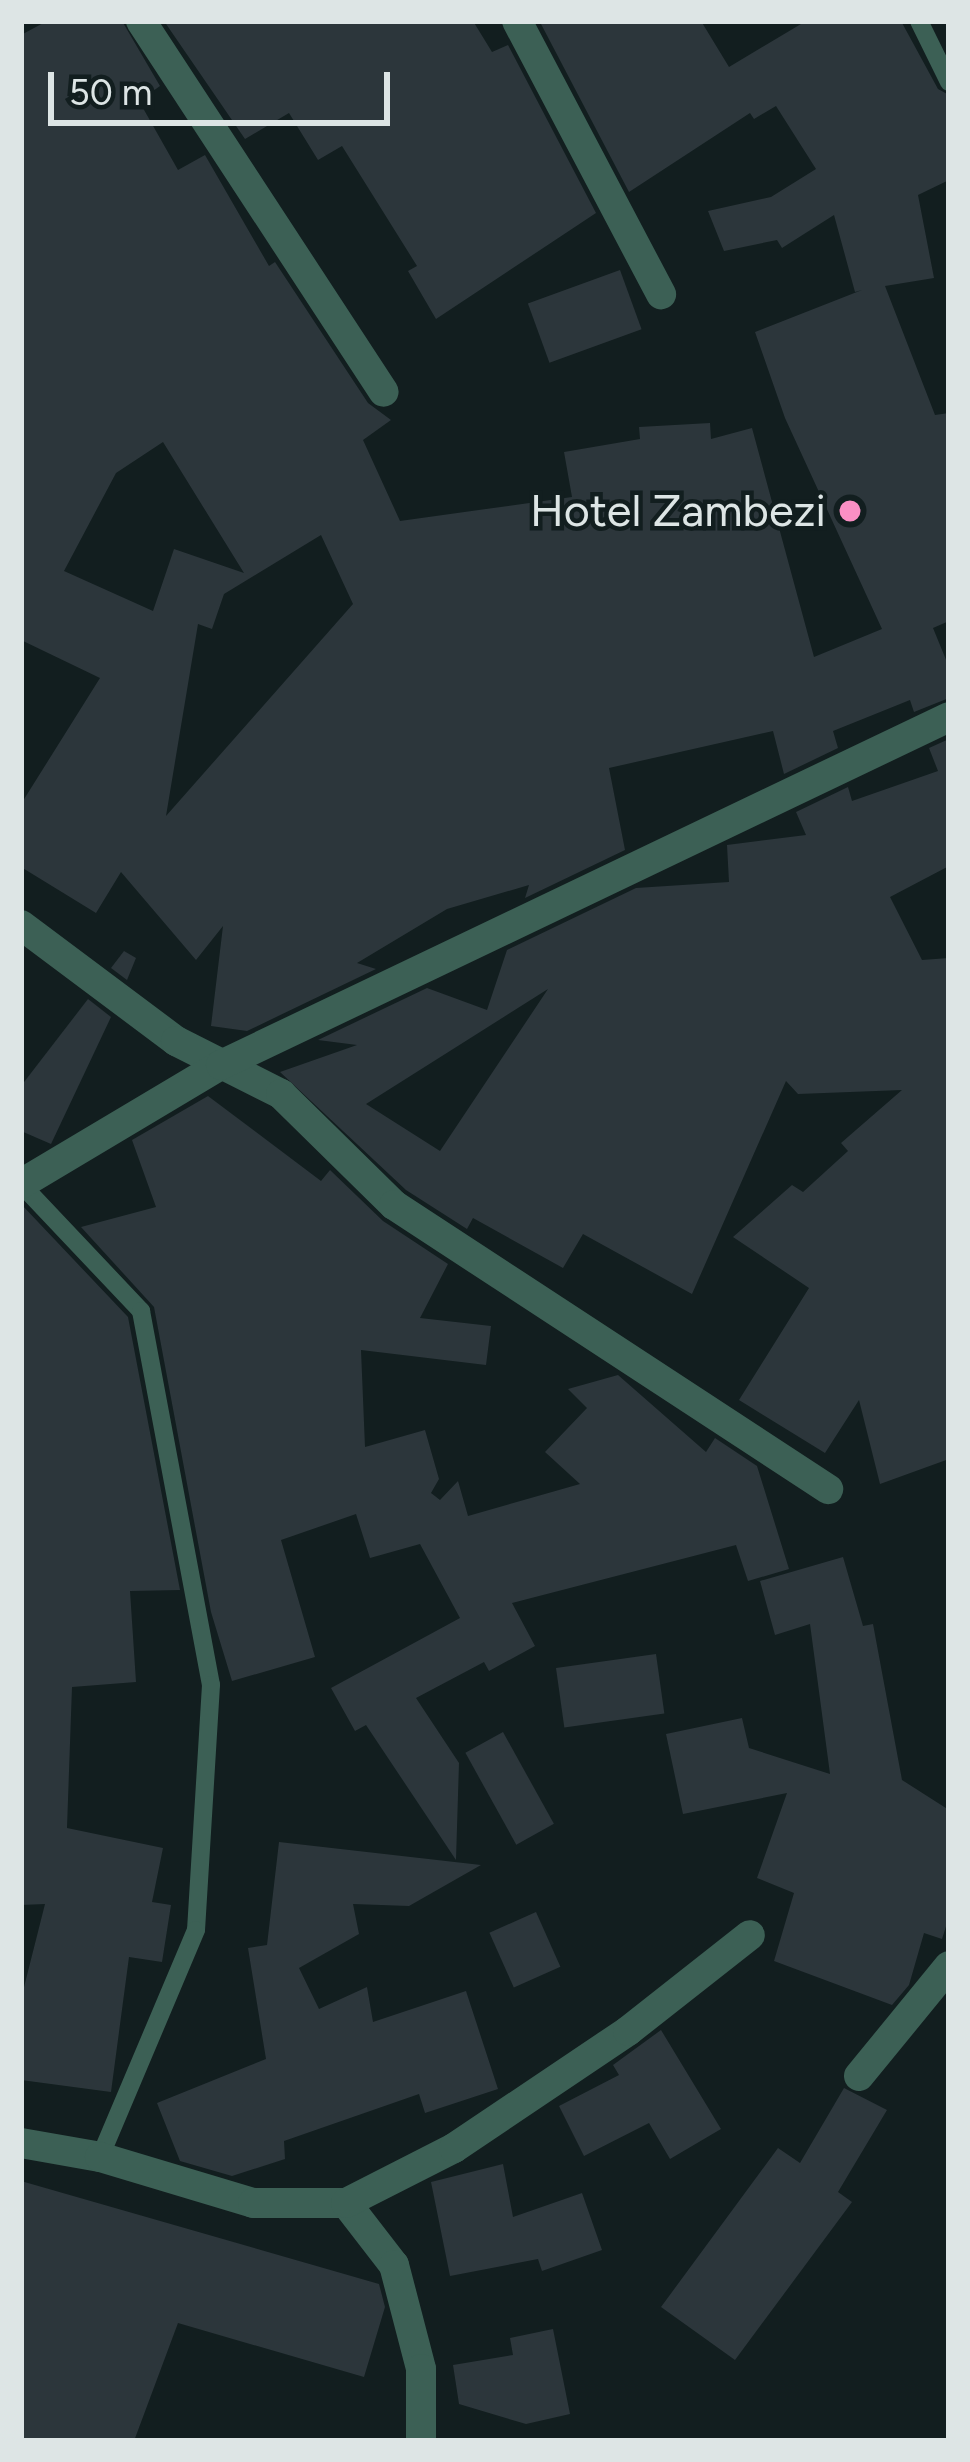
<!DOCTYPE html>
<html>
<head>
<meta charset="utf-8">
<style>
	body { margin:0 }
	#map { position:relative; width:970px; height:2462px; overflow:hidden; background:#121e1f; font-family:Figtree,sans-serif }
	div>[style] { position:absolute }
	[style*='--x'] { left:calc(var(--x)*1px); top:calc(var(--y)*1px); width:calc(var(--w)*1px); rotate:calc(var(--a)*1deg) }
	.building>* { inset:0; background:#2c363b; transform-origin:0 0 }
	.service>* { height:18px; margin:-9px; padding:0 9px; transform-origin:9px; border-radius:9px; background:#3c6055 }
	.minor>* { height:30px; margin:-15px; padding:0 15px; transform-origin:15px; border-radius:15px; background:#3c6055 }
	.dots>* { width:33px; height:33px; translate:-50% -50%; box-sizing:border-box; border:6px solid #121e1f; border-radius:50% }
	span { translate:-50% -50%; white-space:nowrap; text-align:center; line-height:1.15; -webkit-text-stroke:9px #121e1f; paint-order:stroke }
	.poi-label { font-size:45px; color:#dde5e5 }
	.right { translate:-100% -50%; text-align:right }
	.frame { position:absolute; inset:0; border:24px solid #dde5e5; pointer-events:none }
	.scale { position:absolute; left:48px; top:72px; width:342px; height:54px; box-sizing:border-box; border:6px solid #dde5e5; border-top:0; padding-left:15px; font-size:36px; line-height:42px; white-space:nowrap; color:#dde5e5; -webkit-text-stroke:9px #121e1f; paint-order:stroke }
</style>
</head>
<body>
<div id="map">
	<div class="building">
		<div style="clip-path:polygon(evenodd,47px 21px,122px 21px,160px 86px,139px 101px,178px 170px,205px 155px,269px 266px,275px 262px,368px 403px,391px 420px,363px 440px,400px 521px,572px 497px,564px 452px,640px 439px,639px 427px,710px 423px,711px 439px,752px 428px,814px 657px,882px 629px,785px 418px,755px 332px,862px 290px,855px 292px,834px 215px,782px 248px,777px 240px,724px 251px,708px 211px,771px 197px,816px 169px,776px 106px,754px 119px,750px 113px,629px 192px,541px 24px,701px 21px,729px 67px,806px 21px,901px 21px,938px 89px,949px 95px,949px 180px,918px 195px,934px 278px,885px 286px,935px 415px,949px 413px,949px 621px,933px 628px,949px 667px,949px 698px,914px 712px,910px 700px,833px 731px,838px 748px,784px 774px,773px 731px,609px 768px,625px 850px,525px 898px,529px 885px,447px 909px,357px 963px,376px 969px,247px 1031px,211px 1026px,223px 926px,196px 960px,121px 872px,96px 913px,21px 867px,21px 804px,100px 678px,21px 640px,21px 35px,47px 21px,163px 442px,244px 573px,174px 549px,153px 611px,64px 571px,116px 473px,163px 442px,47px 21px,321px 535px,353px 604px,166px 816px,198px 624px,212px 629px,224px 594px,321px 535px)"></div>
		<div style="clip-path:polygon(164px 21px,473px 21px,492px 52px,508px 45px,596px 213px,436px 319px,408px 271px,417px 266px,342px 146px,318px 160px,289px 113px,245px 139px)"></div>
		<div style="left:620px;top:270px;width:63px;height:98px;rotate:70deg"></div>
		<div style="clip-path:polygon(evenodd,949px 739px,949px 866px,890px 897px,922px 960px,949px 958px,949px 1459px,880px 1484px,859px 1400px,825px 1453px,739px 1400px,809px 1288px,733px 1237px,792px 1185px,803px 1192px,848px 1151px,841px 1143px,902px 1090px,798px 1094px,786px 1081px,692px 1294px,583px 1234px,563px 1268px,473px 1218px,467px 1229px,406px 1190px,280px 1072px,357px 1045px,318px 1040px,427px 988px,487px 1010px,507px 950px,636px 888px,729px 882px,727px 845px,806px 835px,796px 812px,848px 787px,852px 801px,938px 771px,929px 748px,949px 739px,548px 989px,440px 1151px,366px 1104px,480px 1032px,548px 989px)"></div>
		<div style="clip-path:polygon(124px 951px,136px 958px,127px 980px,111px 968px)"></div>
		<div style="clip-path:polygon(88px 999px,111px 1017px,51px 1144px,21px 1131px,21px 1086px)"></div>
		<div style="clip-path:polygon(208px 1096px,321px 1181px,330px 1170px,383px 1221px,448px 1264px,420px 1318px,491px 1326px,486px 1365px,361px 1350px,365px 1447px,425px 1430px,439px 1479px,431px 1493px,440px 1500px,458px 1481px,468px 1516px,580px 1484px,545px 1452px,587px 1408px,568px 1389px,618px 1375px,706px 1452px,715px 1438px,757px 1466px,789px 1569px,748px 1581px,736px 1545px,512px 1603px,535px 1646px,489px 1671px,484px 1662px,416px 1698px,459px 1763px,456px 1860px,366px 1725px,355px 1731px,331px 1688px,460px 1618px,420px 1544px,370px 1558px,356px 1514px,281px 1540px,315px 1657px,232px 1681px,211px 1612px,154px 1307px,81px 1227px,156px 1207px,132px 1140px)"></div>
		<div style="clip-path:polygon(21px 1204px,128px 1317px,180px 1590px,130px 1591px,136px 1682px,72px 1687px,67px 1828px,163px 1848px,152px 1902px,171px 1905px,162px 1962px,129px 1957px,111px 2092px,21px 2080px,21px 1999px,45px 1904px,21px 1905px)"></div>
		<div style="clip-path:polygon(843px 1557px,863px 1626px,873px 1624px,902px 1780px,949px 1810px,949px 1917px,942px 1939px,924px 1933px,909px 1985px,892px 2005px,774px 1961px,794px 1893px,757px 1878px,787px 1793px,683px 1814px,666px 1734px,742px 1718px,749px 1748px,830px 1774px,810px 1624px,775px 1635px,760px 1581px)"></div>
		<div style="left:656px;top:1654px;width:60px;height:101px;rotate:82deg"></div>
		<div style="left:503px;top:1732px;width:105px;height:43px;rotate:61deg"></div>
		<div style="clip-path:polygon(279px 1842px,481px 1865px,409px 1906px,353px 1904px,359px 1934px,299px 1968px,319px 2009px,367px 1987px,373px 2022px,466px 1991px,498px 2089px,425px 2113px,419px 2094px,284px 2141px,285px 2159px,232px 2176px,180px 2161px,157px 2103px,266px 2059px,248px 1948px,267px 1945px)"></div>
		<div style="left:536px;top:1912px;width:60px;height:51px;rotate:66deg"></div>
		<div style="clip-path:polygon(661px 2030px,721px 2129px,670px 2159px,649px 2123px,584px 2156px,559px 2106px,619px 2075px,613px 2065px)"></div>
		<div style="clip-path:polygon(844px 2088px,887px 2110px,838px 2192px,852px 2202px,735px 2360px,661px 2307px,778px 2148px,800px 2163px)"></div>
		<div style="clip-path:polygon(503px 2164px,513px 2217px,582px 2193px,602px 2250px,542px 2271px,538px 2259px,450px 2276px,431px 2182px)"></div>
		<div style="clip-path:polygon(21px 2181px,379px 2284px,385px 2307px,364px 2377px,178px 2323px,134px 2441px,21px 2441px)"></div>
		<div style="clip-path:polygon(553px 2329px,570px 2414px,526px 2424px,459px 2404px,453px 2365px,513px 2355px,510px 2338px)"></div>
	</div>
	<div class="service">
		<div style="--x:919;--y:21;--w:68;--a:63.8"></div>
		<div style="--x:21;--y:1184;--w:175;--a:46.6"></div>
		<div style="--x:141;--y:1311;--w:380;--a:79.4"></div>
		<div style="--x:211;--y:1685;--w:245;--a:93.5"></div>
		<div style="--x:196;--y:1930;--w:246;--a:112.9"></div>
	</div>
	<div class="minor">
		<div style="--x:141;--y:21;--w:443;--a:56.8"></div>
		<div style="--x:517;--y:21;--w:309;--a:62.2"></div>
		<div style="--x:21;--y:925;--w:194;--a:36.8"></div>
		<div style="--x:176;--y:1041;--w:118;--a:26.8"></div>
		<div style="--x:281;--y:1094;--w:158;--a:44.5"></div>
		<div style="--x:394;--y:1205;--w:519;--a:33.2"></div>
		<div style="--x:21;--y:1184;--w:233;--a:-30.8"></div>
		<div style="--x:221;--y:1065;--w:807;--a:-25.55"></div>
		<div style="--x:859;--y:2076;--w:142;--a:-50.7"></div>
		<div style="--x:21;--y:2143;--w:80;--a:10"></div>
		<div style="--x:100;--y:2157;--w:160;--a:16.7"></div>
		<div style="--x:253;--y:2203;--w:93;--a:0"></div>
		<div style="--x:346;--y:2203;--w:78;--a:52.3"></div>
		<div style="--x:394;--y:2265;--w:107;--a:75.4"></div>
		<div style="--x:421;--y:2369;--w:72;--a:90"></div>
		<div style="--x:346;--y:2203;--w:121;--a:-27"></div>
		<div style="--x:454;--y:2148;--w:210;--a:-33.9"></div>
		<div style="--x:628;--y:2031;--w:155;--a:-38.2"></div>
	</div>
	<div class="dots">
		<div style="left:850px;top:511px;background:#fb8fc4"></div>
	</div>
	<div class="poi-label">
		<span class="right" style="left:826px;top:511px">Hotel Zambezi</span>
	</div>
	<div class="frame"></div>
	<div class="scale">50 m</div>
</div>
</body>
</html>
